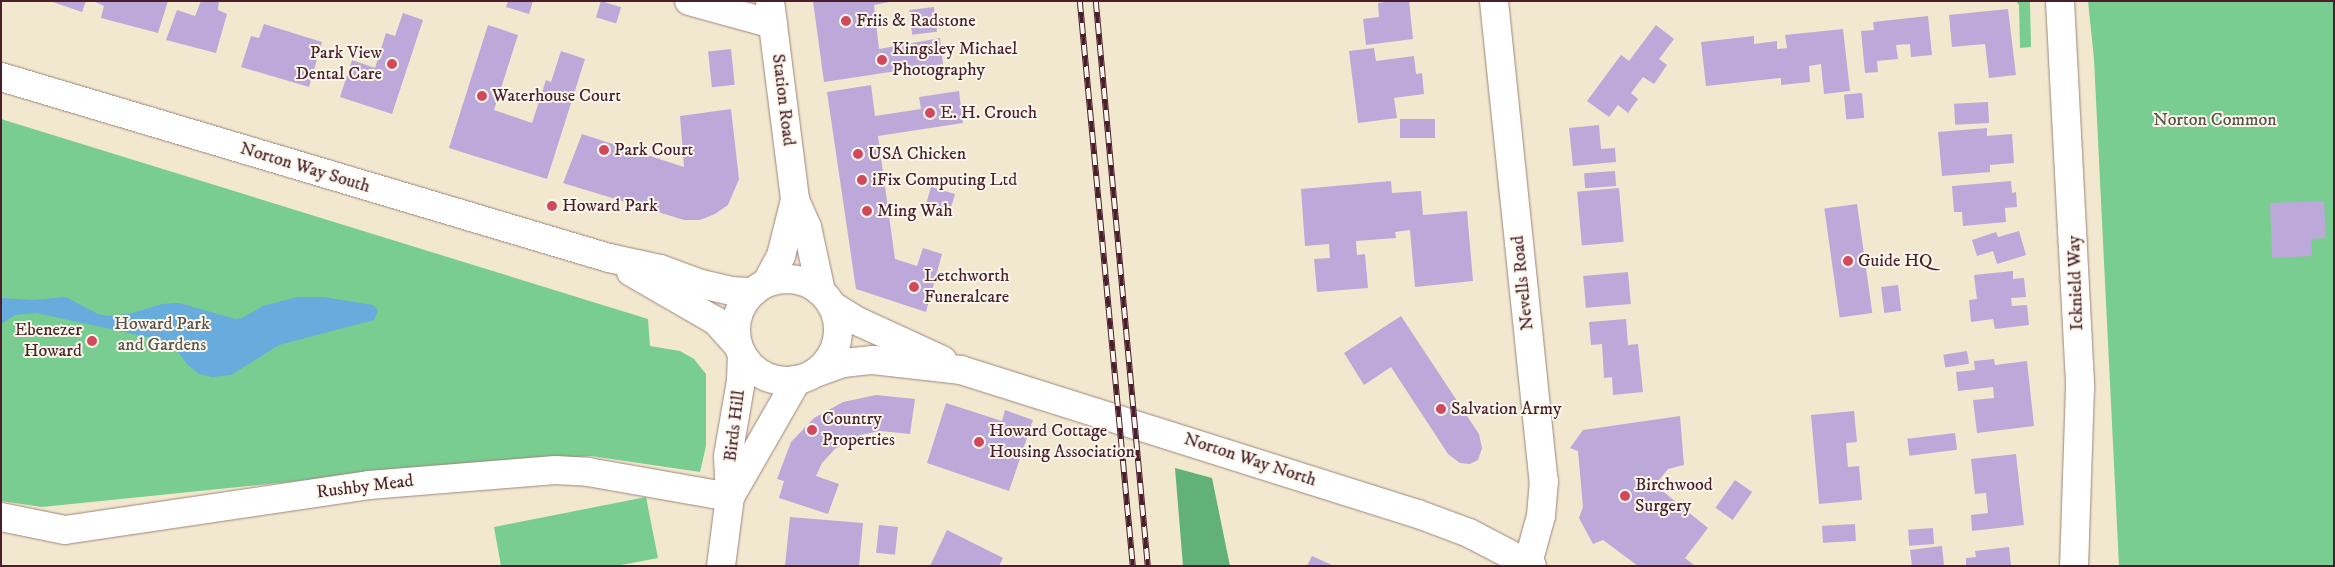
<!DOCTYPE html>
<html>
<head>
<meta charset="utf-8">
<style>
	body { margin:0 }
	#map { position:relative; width:2335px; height:567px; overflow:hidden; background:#f2e8cf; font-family:"IM FELL DW Pica",serif }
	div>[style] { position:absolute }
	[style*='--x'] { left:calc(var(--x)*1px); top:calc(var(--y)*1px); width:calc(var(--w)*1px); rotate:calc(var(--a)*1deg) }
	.green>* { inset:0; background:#79cd90 }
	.forest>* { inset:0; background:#62b07a }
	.water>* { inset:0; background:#68acdd }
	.building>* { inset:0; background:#bda8da; transform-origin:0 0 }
	.roads { filter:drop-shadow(0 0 1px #9e847d) drop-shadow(0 0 1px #9e847d) }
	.minor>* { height:28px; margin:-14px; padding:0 14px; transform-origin:14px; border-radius:14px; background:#fff }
	.minor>.ring { margin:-14px; padding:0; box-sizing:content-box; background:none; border:28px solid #fff; border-radius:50% }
	.rail>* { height:5.5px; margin-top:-2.75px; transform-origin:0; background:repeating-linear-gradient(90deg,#fbf7ec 0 11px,#4a1f2b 0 22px); box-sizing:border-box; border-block:1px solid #4a1f2b }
	.dots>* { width:14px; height:14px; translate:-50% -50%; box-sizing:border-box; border:2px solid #fbf7ec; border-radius:50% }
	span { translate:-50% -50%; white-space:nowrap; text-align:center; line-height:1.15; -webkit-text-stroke:4px #fbf7ec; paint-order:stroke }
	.poi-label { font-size:18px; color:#4a1f2b }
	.left { translate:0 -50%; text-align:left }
	.right { translate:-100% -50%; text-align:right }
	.street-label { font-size:18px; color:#4a1f2b }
	.park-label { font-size:18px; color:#585349 }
	.frame { position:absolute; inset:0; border:2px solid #4a1f2b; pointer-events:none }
</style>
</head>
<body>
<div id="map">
	<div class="green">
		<div style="clip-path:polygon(2016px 1px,2030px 1px,2031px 47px,2020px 48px,2019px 5px)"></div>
		<div style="clip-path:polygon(2088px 1px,2334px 1px,2334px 566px,2119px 566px,2094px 59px)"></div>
		<div style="clip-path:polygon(1px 119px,648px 319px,650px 346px,680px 351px,694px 359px,706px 374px,706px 446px,700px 472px,591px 456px,455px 465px,42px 507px,1px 501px)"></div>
		<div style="clip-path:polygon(646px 497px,658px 558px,616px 566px,501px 566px,494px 527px)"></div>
	</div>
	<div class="forest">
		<div style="clip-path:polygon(1175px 468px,1212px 478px,1230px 566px,1183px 566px)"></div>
	</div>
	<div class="water">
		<div style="clip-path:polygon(66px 297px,98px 314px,108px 316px,129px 314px,162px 304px,179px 303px,235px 319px,242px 318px,263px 306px,297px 297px,323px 297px,373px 305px,378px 310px,374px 320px,279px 345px,231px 375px,212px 377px,199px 374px,188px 365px,170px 342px,36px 313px,15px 315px,1px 324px,1px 298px,32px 300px)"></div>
	</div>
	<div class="building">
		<div style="clip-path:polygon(50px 1px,86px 1px,82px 12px)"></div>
		<div style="clip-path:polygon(93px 1px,168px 1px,158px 33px,101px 18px,104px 6px)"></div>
		<div style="clip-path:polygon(201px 1px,219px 1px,218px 10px,227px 14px,216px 53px,166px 40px,177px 10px,195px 16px)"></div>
		<div style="clip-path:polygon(508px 1px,533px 1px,529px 14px,506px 7px)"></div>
		<div style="left:601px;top:1px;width:21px;height:17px;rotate:17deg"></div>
		<div style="clip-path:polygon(813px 1px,895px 1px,874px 5px,879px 49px,940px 38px,943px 64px,824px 82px)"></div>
		<div style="clip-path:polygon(1393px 1px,1409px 1px,1413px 39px,1366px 45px,1363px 19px,1379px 17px,1378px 3px)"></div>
		<div style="left:934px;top:7px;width:25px;height:25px;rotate:83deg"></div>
		<div style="clip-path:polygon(2008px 9px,2016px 75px,1989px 78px,1985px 44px,1952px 47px,1949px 15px)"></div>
		<div style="clip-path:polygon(403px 13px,423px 20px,392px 114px,340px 97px,352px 60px,375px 68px,386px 33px,395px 36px)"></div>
		<div style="clip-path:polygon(1928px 16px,1932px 55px,1911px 57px,1910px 44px,1896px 45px,1898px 59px,1877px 61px,1878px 72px,1865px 73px,1861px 31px,1874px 30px,1873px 22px)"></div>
		<div style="clip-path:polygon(264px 24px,322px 42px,309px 87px,241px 67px,251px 36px,259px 38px)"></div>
		<div style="clip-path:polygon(488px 25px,518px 35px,494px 110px,532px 123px,546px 80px,551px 82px,561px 51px,585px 59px,547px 179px,449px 148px)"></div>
		<div style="clip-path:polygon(1656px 25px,1674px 39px,1659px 59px,1667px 65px,1654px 84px,1643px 77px,1631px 93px,1638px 99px,1628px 113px,1618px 105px,1609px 117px,1587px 101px,1621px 55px,1629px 61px)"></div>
		<div style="clip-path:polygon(1843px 29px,1850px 91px,1824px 94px,1821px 64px,1809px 66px,1810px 82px,1781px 85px,1781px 78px,1706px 86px,1701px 42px,1754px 36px,1754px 44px,1777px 41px,1777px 49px,1787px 48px,1785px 35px)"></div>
		<div style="clip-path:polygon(1374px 48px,1376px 61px,1414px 56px,1416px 74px,1422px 73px,1424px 94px,1394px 98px,1397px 118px,1358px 123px,1349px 51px)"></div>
		<div style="left:731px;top:49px;width:36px;height:23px;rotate:84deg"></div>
		<div style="clip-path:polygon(871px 85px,875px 116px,921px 109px,919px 97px,959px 91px,963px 123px,878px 136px,895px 259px,917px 266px,923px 248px,942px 254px,926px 312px,856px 289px,827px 92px)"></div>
		<div style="left:1862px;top:93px;width:25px;height:18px;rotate:85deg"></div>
		<div style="left:1988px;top:102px;width:21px;height:34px;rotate:87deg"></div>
		<div style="clip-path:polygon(731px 109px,739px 179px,728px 205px,715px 214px,700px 220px,684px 220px,563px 183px,582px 134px,684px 167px,680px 116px)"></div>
		<div style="left:1400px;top:119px;width:35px;height:19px"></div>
		<div style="clip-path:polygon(1599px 125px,1601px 149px,1615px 148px,1616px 162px,1573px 166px,1569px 128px)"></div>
		<div style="clip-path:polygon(1987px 128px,1987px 136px,2012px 134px,2014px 163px,1990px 165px,1990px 172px,1942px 176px,1938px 132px)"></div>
		<div style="left:1615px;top:171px;width:15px;height:31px;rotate:86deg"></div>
		<div style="clip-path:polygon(1391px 181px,1392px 193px,1421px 191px,1423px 215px,1467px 211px,1473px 281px,1415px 287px,1410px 230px,1395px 232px,1396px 238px,1356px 241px,1357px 255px,1365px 254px,1368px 288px,1317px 292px,1314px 259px,1330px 258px,1329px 244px,1305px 246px,1301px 189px)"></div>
		<div style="clip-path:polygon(2011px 181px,2012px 193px,2016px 192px,2017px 207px,2005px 208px,2006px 222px,1963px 226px,1962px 212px,1954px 212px,1952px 186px)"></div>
		<div style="left:931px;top:187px;width:25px;height:20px;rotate:16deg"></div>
		<div style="left:1619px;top:188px;width:54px;height:42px;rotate:85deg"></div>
		<div style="clip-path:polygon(2324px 201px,2326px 238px,2311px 239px,2312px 256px,2272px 258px,2270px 203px)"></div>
		<div style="left:1857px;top:204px;width:110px;height:33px;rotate:82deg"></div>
		<div style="clip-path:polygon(2019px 231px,2026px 255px,1997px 264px,1993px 251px,1977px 256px,1972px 240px,1996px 232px,1998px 237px)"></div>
		<div style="clip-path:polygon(2013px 271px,2013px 279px,2024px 278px,2026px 297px,2011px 298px,2012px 306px,2027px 305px,2029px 325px,1995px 329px,1993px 319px,1971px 322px,1969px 300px,1977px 299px,1974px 275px)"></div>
		<div style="left:1628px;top:272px;width:32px;height:45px;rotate:85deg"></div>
		<div style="left:1898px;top:285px;width:26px;height:17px;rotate:83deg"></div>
		<div style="clip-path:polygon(1401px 316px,1479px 434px,1482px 448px,1478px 460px,1470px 464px,1460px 463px,1448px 454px,1391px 367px,1364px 385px,1344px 353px)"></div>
		<div style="clip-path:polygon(1626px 319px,1628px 345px,1638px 344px,1643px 392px,1613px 395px,1612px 377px,1604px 378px,1602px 344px,1591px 345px,1589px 322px)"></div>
		<div style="left:1967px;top:351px;width:13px;height:24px;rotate:81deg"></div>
		<div style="clip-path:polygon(1994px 359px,1995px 365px,2027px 361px,2034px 426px,1977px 433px,1973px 400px,1994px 398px,1993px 387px,1958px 391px,1956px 372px,1975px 370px,1974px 361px)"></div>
		<div style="clip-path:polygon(876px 395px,915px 399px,910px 434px,880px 431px,861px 435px,835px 449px,822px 463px,816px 476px,839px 484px,828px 514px,779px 498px,784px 481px,777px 479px,791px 442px,814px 418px,843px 402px)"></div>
		<div style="clip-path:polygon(946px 403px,1002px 421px,1005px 410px,1033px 420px,1009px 491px,927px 463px)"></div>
		<div style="clip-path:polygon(1854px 411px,1857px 442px,1846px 443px,1848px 467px,1859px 466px,1862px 500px,1819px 504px,1811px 415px)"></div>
		<div style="clip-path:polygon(1680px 416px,1684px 465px,1668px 469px,1655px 485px,1708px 528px,1685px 558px,1695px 566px,1638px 566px,1603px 540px,1593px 544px,1579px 518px,1583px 507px,1578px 451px,1570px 448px,1583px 430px)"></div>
		<div style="left:1955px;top:433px;width:17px;height:48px;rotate:83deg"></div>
		<div style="clip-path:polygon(2016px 454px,2024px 525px,1972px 531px,1971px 515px,1988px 513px,1986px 493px,1975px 494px,1971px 459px)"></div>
		<div style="left:1735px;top:480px;width:21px;height:34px;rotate:35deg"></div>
		<div style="clip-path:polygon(790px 517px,863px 523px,859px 566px,785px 566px)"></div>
		<div style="left:1855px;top:524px;width:17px;height:33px;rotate:87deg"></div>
		<div style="left:879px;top:525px;width:19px;height:28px;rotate:6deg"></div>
		<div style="left:1933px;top:528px;width:16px;height:25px;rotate:86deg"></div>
		<div style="clip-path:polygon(947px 530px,1003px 558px,999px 566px,930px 566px)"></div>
		<div style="clip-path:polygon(1942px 546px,1944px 566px,1912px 566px,1910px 550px)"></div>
		<div style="clip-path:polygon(2009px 547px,2011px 566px,1966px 566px,1966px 558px,1976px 557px,1975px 551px)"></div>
		<div style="clip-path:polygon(1312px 556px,1334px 566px,1307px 566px)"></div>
	</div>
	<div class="roads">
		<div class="minor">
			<div style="--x:689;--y:1;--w:87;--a:15.3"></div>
			<div style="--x:770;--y:1;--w:201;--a:82.8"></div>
			<div style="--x:795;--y:200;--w:30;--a:66"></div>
			<div style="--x:807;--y:227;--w:66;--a:77.7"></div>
			<div style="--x:1494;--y:1;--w:483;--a:84.1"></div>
			<div style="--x:1544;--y:481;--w:35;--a:95"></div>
			<div style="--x:1541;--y:516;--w:49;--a:105.5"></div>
			<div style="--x:2060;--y:1;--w:387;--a:87"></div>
			<div style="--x:2080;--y:387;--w:179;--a:91.9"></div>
			<div style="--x:1;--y:77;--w:634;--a:16.58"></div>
			<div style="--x:609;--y:258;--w:52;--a:12.2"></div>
			<div style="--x:660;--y:269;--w:44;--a:20.1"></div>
			<div style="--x:701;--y:284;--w:31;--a:13"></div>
			<div style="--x:731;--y:291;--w:22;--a:3"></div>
			<div style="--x:631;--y:272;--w:98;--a:30"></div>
			<div style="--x:716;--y:321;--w:31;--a:48"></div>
			<div class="ring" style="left:736px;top:279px;width:74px;height:74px"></div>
			<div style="--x:767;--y:282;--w:30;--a:-62"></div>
			<div style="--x:781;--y:256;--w:58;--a:-76"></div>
			<div style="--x:833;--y:306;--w:28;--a:32"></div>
			<div style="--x:857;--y:321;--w:94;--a:24.6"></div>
			<div style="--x:815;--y:373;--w:30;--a:-20"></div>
			<div style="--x:843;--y:363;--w:30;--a:-6"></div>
			<div style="--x:873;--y:360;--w:89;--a:6.5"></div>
			<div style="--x:961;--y:370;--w:479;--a:17.5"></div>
			<div style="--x:1418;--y:514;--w:54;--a:20.4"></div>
			<div style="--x:1469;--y:533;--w:71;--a:27.6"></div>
			<div style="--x:730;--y:497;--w:135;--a:-60.2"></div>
			<div style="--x:1;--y:517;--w:65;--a:11.5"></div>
			<div style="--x:65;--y:530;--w:307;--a:-8.4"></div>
			<div style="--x:369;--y:485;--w:187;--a:-4.6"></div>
			<div style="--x:555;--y:470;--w:33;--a:3"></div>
			<div style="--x:588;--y:472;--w:144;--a:10"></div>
			<div style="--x:721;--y:566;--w:70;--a:-82.6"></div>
			<div style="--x:730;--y:497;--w:41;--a:-92.8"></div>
			<div style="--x:728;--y:456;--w:76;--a:-80.2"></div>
			<div style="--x:741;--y:381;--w:25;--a:-88"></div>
		</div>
	</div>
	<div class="rail">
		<div style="--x:1080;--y:1;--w:567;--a:84.64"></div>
		<div style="--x:1096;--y:1;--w:567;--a:84.74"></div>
	</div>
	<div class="dots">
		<div style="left:846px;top:21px;background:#d1495b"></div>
		<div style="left:882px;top:60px;background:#d1495b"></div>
		<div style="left:392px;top:64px;background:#d1495b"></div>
		<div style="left:482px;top:96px;background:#d1495b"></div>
		<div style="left:930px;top:113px;background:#d1495b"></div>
		<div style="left:604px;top:150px;background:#d1495b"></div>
		<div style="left:858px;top:154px;background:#d1495b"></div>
		<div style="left:862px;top:180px;background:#d1495b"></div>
		<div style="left:552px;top:206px;background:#d1495b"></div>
		<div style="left:867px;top:211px;background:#d1495b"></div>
		<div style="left:1848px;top:261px;background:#d1495b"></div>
		<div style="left:914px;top:287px;background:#d1495b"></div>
		<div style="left:92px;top:341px;background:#d1495b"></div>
		<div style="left:1441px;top:409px;background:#d1495b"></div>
		<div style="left:812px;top:430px;background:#d1495b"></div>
		<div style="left:979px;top:442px;background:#d1495b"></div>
		<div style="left:1625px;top:496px;background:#d1495b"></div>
	</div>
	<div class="poi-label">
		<span class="left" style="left:856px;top:21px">Friis &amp; Radstone</span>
		<span class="left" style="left:892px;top:60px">Kingsley Michael<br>Photography</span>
		<span class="right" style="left:382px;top:64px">Park View<br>Dental Care</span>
		<span class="left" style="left:492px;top:96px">Waterhouse Court</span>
		<span class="left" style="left:940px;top:113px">E. H. Crouch</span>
		<span class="left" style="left:614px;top:150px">Park Court</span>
		<span class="left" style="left:868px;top:154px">USA Chicken</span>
		<span class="left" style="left:872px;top:180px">iFix Computing Ltd</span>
		<span class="left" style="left:562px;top:206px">Howard Park</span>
		<span class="left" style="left:877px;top:211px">Ming Wah</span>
		<span class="left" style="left:1858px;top:261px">Guide HQ</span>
		<span class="left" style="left:924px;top:287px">Letchworth<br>Funeralcare</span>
		<span class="right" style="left:82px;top:341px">Ebenezer<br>Howard</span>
		<span class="left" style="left:1451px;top:409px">Salvation Army</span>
		<span class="left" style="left:822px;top:430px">Country<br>Properties</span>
		<span class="left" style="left:989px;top:442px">Howard Cottage<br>Housing Association</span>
		<span class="left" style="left:1635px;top:496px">Birchwood<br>Surgery</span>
	</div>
	<div class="street-label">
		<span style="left:783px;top:100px;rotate:83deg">Station Road</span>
		<span style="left:305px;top:168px;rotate:17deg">Norton Way South</span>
		<span style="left:1523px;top:283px;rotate:-96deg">Nevells Road</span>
		<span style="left:2076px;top:283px;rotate:-92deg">Icknield Way</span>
		<span style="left:735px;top:426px;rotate:-83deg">Birds Hill</span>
		<span style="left:1250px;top:460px;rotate:18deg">Norton Way North</span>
		<span style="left:365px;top:487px;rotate:-7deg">Rushby Mead</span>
	</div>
	<div class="park-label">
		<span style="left:2215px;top:120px">Norton Common</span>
		<span style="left:162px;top:335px">Howard Park<br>and Gardens</span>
	</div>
	<div class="frame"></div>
</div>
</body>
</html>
